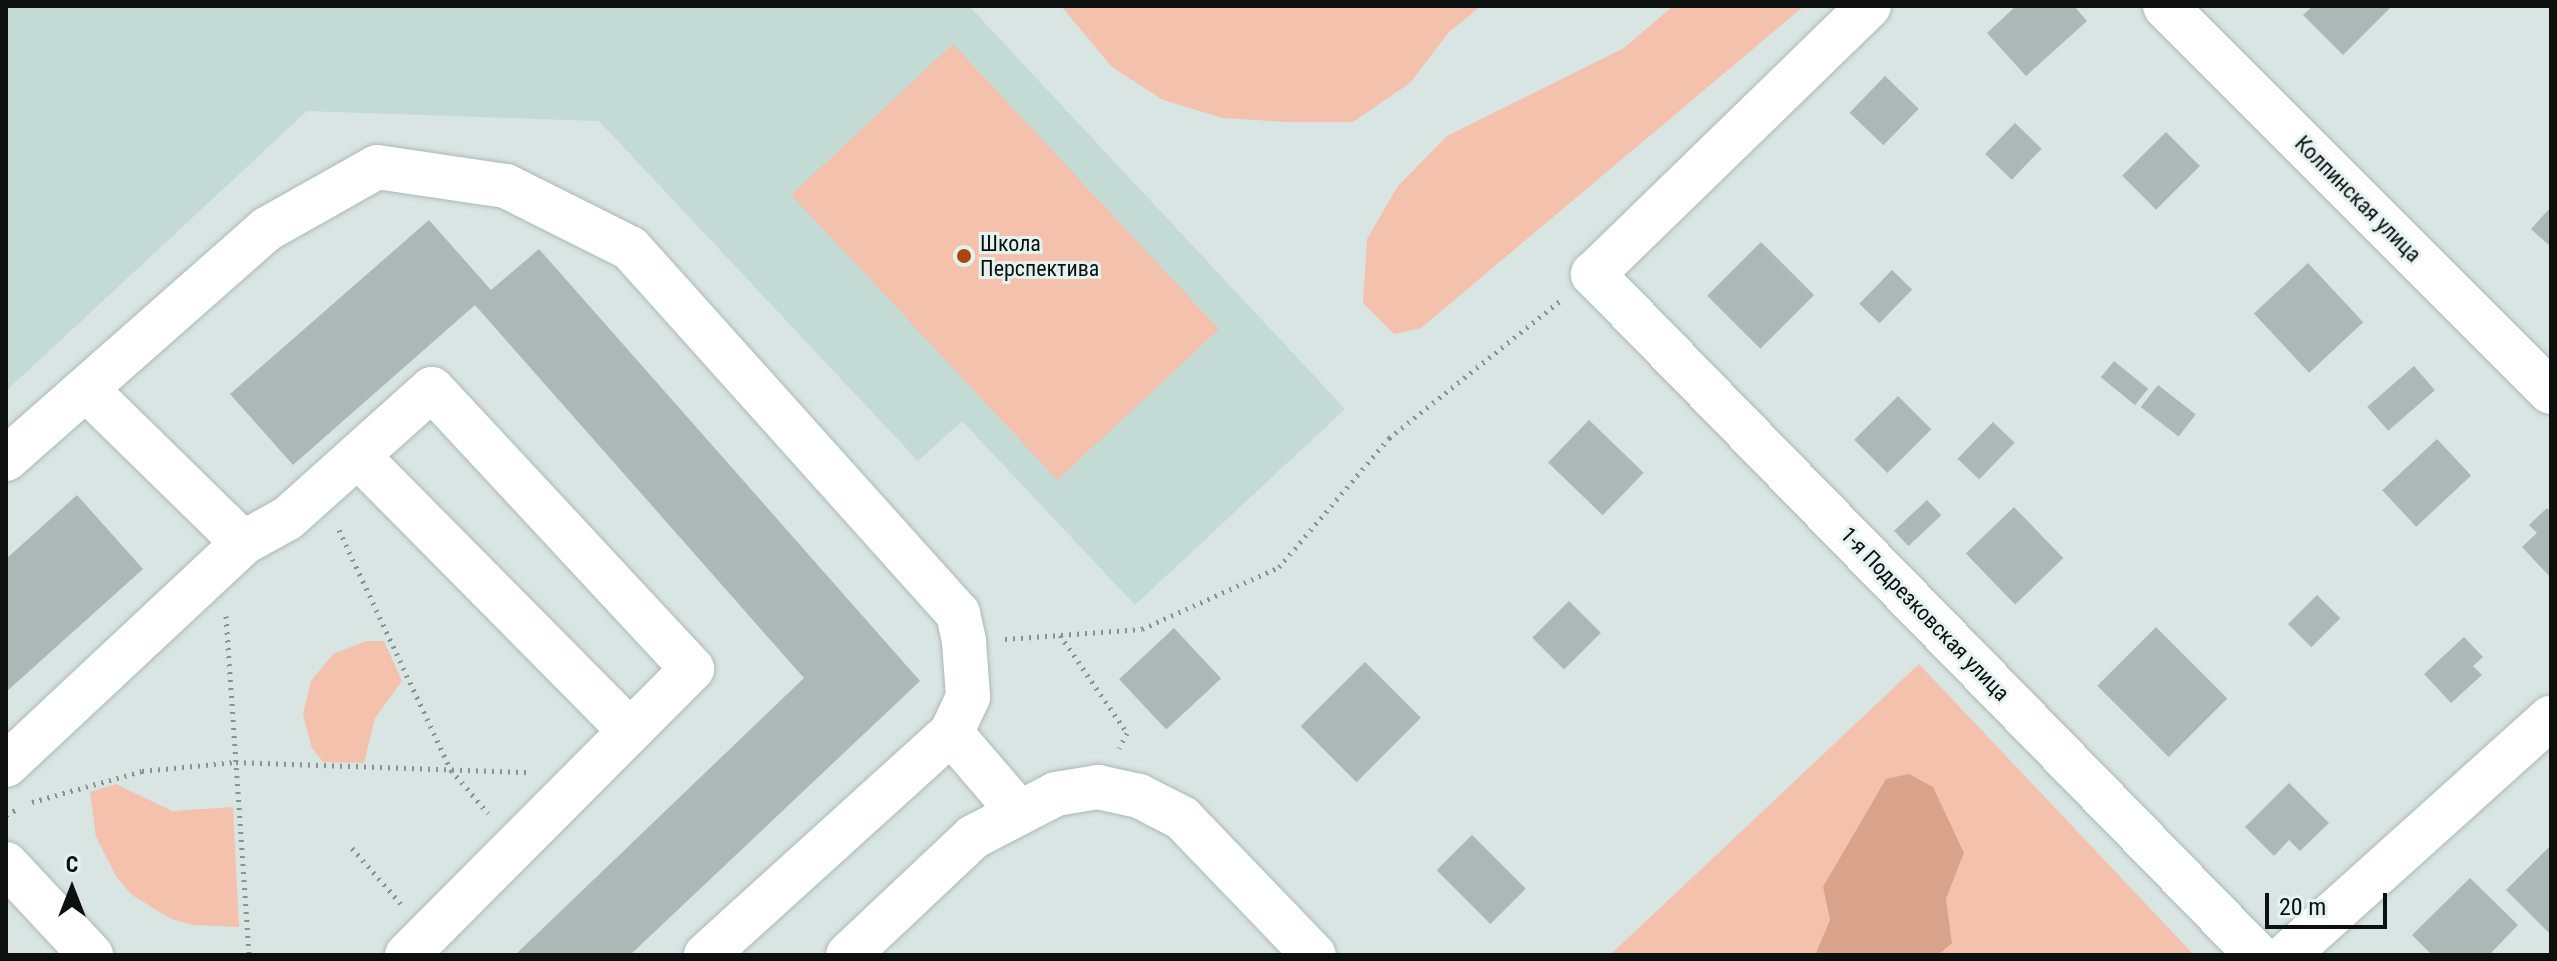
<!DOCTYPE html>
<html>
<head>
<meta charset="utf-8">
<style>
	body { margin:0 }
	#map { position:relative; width:2557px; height:961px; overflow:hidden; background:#d8e5e2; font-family:"Roboto Condensed",sans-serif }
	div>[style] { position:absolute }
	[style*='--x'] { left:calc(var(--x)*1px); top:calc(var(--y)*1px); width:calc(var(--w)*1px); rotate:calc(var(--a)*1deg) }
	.built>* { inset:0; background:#c4dad5 }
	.green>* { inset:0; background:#f3c1ac; transform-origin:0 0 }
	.water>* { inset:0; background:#d9a28b }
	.building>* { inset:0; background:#abb8b5; transform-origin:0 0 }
	.path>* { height:5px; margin-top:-2.5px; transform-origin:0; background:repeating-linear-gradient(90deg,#889290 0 2px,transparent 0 8px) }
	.roads { filter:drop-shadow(0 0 2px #acb9b6) drop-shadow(0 0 2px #acb9b6) }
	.minor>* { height:44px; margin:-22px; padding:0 22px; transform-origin:22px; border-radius:22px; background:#fff }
	.dots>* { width:22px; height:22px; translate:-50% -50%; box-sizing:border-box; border:4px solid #e5f3f0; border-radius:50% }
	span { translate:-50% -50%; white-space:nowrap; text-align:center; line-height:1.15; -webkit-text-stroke:6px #e5f3f0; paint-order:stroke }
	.street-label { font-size:22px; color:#0c100f }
	.poi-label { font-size:22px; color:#0c100f }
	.left { translate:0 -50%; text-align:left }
	.frame { position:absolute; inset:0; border:8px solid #0c100f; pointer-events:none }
	.north { position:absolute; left:32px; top:849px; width:80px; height:80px; -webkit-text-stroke:6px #e5f3f0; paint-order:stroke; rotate:0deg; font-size:22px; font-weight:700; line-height:32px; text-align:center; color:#0c100f }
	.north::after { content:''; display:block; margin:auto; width:28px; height:36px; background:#0c100f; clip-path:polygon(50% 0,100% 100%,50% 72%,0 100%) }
	.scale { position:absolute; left:2265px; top:893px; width:122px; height:36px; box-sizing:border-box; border:4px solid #0c100f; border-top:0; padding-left:10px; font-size:24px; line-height:28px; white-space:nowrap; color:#0c100f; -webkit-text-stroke:6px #e5f3f0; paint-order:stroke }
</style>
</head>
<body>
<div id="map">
	<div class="built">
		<div style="clip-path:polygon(6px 6px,969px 6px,1345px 409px,1135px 605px,962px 421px,918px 461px,599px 121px,307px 111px,6px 391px)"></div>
	</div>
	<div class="green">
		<div style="clip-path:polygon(1061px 6px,1481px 6px,1449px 32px,1410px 83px,1353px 122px,1287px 122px,1223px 118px,1163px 100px,1112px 67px)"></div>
		<div style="clip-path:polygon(1673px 6px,1804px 6px,1421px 328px,1394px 334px,1363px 303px,1367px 239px,1398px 186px,1447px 136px,1624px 48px)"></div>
		<div style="left:953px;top:44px;width:390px;height:221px;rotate:47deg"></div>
		<div style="clip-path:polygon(366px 641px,384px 641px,402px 681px,375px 718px,364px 763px,323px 762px,312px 748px,303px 715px,311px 681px,333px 654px)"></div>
		<div style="clip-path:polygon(1919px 664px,2194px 955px,1938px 955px,1952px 942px,1946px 899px,1964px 853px,1823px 886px,1830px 920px,1815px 955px,1610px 955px)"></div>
		<div style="clip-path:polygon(116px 784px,172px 811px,233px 807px,239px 927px,193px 925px,171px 919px,132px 895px,117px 878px,96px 837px,90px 792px)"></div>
	</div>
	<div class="water">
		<div style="clip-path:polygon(1909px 774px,1933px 787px,1964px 853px,1946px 899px,1952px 943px,1938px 955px,1815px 955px,1830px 920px,1823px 887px,1886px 779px)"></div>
	</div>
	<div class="building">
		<div style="clip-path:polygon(2016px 6px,2074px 6px,2087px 21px,2026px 76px,1987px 33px)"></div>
		<div style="clip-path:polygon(2313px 6px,2392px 6px,2343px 55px,2303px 15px)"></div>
		<div style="left:1885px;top:76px;width:47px;height:51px;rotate:44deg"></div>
		<div style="left:2015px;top:123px;width:37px;height:43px;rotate:44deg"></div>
		<div style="left:2166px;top:132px;width:48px;height:62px;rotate:45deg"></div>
		<div style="clip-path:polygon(2551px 207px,2551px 247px,2531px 229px)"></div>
		<div style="clip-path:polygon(429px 220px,491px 290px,539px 249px,920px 681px,630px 955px,515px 955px,804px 678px,475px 305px,293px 465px,230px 394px)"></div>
		<div style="left:1761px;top:242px;width:75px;height:76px;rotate:45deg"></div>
		<div style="left:2308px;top:263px;width:81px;height:74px;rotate:47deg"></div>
		<div style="left:1892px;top:270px;width:28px;height:47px;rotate:44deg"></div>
		<div style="left:2114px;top:361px;width:44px;height:21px;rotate:39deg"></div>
		<div style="left:2414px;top:366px;width:32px;height:62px;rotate:49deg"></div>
		<div style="left:2158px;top:385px;width:48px;height:28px;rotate:38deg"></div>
		<div style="left:1898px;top:396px;width:47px;height:62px;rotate:45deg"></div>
		<div style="left:1589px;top:420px;width:76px;height:59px;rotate:44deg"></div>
		<div style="left:1993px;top:422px;width:30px;height:51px;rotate:44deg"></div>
		<div style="left:2437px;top:439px;width:50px;height:75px;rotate:47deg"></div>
		<div style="clip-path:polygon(77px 495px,143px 569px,6px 692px,6px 559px)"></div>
		<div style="left:1927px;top:500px;width:21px;height:45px;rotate:47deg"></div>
		<div style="left:2014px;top:507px;width:71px;height:67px;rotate:46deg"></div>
		<div style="clip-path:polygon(2547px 508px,2551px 512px,2551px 578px,2522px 547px,2537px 533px,2529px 525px)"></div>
		<div style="left:2317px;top:595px;width:33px;height:41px;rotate:45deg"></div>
		<div style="left:1569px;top:601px;width:45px;height:52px;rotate:45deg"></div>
		<div style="left:2156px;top:627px;width:101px;height:83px;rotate:45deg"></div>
		<div style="left:1174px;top:628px;width:69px;height:75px;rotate:47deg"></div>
		<div style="clip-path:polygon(2464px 637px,2483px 657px,2473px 666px,2482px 675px,2451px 703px,2424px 674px)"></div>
		<div style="left:1365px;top:662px;width:79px;height:91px;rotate:45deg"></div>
		<div style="clip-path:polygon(2289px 783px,2329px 823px,2300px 851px,2289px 840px,2274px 856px,2245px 827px)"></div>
		<div style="left:1472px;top:835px;width:76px;height:50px;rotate:45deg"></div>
		<div style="clip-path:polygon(2551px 845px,2551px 935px,2506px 890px)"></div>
		<div style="clip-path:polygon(2470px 878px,2518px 925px,2489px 955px,2432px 955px,2412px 935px)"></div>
	</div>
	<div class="path">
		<div style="--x:339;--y:530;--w:265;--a:65"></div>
		<div style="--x:451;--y:770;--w:57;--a:49.3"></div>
		<div style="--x:226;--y:616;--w:340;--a:86.1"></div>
		<div style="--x:1060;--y:635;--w:119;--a:55.6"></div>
		<div style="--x:1127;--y:733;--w:17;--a:118"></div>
		<div style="--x:1005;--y:639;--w:137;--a:-4.2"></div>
		<div style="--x:1142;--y:629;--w:150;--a:-24.3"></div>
		<div style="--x:1279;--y:567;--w:170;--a:-49.5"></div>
		<div style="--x:1389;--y:438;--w:221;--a:-38.7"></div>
		<div style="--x:32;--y:802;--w:114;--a:-15.7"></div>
		<div style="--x:142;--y:771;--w:94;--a:-5.5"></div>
		<div style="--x:236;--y:762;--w:293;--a:2"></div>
		<div style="--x:6;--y:815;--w:15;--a:-28"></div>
		<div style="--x:352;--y:848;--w:74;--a:48.8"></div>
	</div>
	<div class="roads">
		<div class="minor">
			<div style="--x:1869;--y:6;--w:385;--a:135.8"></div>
			<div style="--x:1593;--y:274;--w:951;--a:45.72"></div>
			<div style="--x:2165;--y:6;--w:546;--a:45"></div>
			<div style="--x:88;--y:391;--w:217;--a:44.4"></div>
			<div style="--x:358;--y:456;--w:387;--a:45.3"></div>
			<div style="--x:6;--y:459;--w:348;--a:-41.4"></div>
			<div style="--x:267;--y:229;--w:126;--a:-29.4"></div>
			<div style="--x:377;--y:167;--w:130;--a:8.4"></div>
			<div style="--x:506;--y:186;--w:139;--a:26.6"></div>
			<div style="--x:630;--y:248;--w:491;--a:48.1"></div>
			<div style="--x:958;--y:613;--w:30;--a:78"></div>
			<div style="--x:964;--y:642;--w:55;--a:85.8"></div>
			<div style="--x:968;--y:697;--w:40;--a:115"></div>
			<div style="--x:951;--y:733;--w:331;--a:137.8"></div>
			<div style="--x:951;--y:733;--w:101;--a:49.4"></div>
			<div style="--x:6;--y:765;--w:325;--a:-43.1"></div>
			<div style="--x:243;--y:543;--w:51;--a:-29.1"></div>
			<div style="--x:288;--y:518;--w:193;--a:-41.9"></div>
			<div style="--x:432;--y:389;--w:382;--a:47.1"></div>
			<div style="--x:692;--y:669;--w:404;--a:134.9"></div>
			<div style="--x:6;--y:864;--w:125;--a:47"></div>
			<div style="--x:848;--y:955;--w:172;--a:-43.3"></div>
			<div style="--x:973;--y:837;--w:93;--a:-27.4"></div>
			<div style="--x:1056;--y:794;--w:43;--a:-9.5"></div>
			<div style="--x:1098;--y:787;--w:42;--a:12.4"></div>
			<div style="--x:1139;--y:796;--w:48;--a:27.1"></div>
			<div style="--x:1182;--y:818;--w:190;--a:46.1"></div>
			<div style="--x:2287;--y:955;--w:355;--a:-42"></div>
		</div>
	</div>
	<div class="dots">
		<div style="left:964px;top:256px;background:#aa4610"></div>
	</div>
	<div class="street-label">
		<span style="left:2358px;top:199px;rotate:45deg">Колпинская улица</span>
		<span style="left:1925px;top:614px;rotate:46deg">1-я Подрезковская улица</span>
	</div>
	<div class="poi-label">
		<span class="left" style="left:980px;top:256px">Школа<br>Перспектива</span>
	</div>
	<div class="frame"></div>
	<div class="north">С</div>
	<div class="scale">20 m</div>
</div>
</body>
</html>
